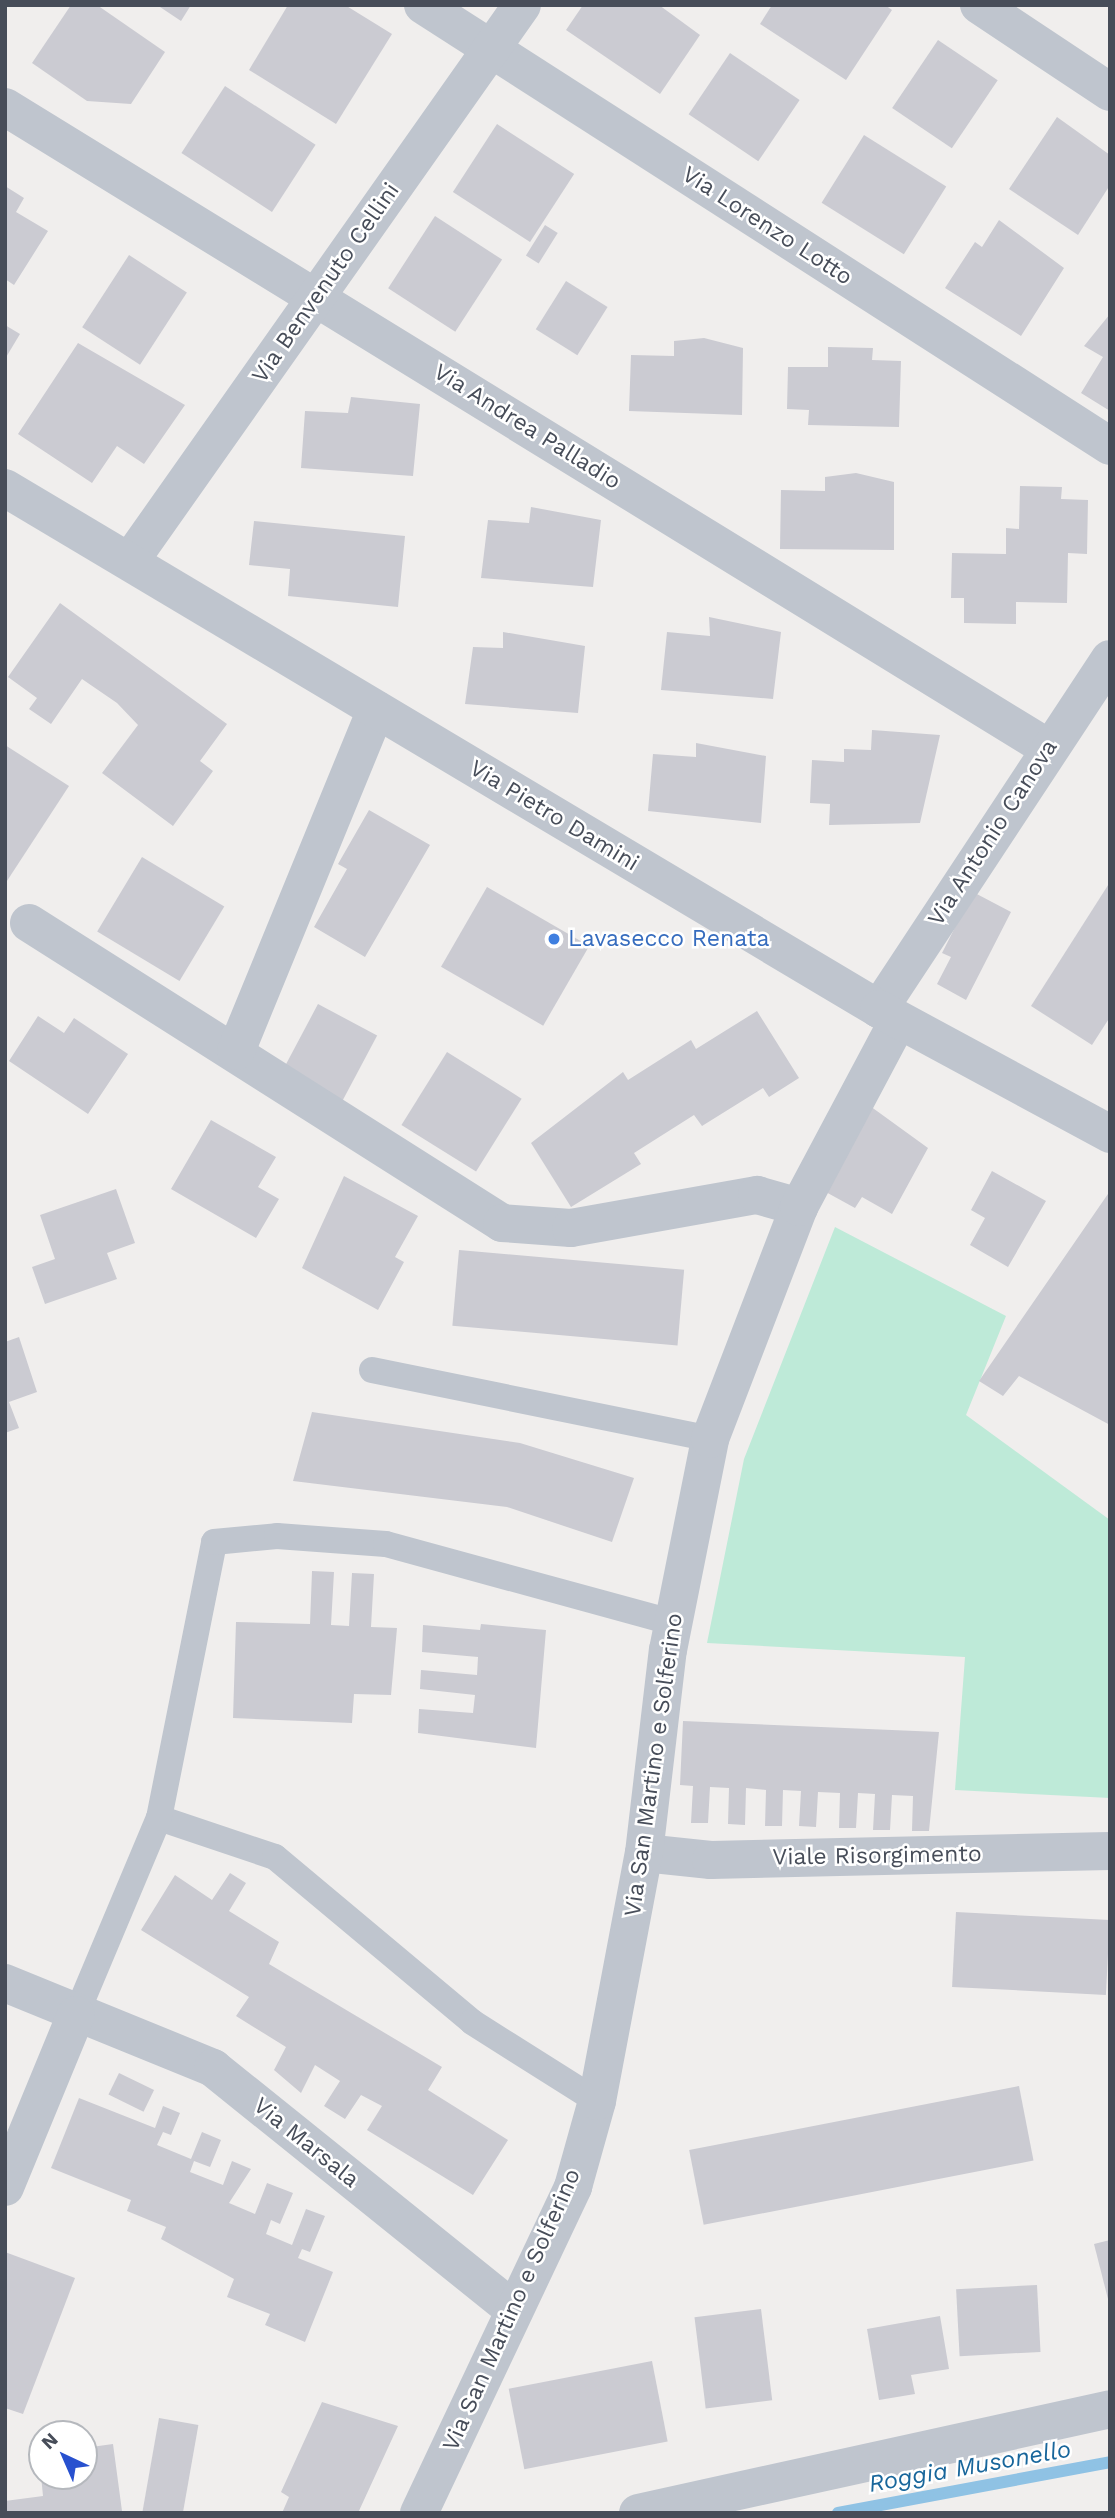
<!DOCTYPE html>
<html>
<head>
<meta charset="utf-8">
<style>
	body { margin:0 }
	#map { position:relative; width:1115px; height:2518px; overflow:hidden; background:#f0eeed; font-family:"Work Sans",sans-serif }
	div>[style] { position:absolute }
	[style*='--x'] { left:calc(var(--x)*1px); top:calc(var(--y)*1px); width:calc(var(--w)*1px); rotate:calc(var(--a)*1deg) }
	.green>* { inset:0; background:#beead8 }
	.stream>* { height:12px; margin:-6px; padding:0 6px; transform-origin:6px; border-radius:6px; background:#8fc2e4 }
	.building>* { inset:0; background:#cbcbd2; transform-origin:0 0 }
	.service>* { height:26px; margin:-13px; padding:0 13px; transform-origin:13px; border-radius:13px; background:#bfc5ce }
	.minor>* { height:38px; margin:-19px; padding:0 19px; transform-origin:19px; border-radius:19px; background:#bfc5ce }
	.tertiary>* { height:38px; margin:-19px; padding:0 19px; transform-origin:19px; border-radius:19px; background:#bfc5ce }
	.dots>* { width:19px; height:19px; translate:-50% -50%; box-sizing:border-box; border:4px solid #fff; border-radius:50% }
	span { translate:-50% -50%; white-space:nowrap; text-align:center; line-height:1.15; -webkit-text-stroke:5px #fff; paint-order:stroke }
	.street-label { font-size:23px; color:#474d59 }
	.shop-label { font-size:23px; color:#366cbe }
	.left { translate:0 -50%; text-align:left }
	.water-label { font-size:24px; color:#18669b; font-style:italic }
	.frame { position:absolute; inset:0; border:7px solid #474d59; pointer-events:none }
	.north { position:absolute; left:28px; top:2420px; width:70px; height:70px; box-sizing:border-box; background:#fff; border:2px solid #b5b8bd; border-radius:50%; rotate:316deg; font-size:19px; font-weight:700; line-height:28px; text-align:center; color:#474d59 }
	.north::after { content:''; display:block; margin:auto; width:24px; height:32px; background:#2851cf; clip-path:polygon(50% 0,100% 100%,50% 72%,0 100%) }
</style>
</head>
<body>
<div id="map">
	<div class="green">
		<div style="clip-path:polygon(835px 1227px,1006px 1316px,966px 1415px,1110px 1520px,1110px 1798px,955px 1790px,965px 1657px,707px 1643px,744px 1459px)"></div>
	</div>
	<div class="stream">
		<div style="--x:838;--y:2513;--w:277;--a:-10.6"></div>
	</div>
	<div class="building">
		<div style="clip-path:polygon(71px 5px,97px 5px,165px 52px,131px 104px,87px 101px,32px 63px)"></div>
		<div style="clip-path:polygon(157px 5px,191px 5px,181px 21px)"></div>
		<div style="clip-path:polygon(288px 5px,345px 5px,392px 34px,336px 124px,249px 70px)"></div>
		<div style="clip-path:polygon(583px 5px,659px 5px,700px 35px,660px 94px,566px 30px)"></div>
		<div style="clip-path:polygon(772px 5px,885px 5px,892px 10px,846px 80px,760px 24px)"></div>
		<div style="left:938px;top:40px;width:72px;height:82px;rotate:34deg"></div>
		<div style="left:730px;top:53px;width:84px;height:74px;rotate:34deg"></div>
		<div style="left:225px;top:86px;width:108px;height:80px;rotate:33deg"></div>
		<div style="clip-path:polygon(1057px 117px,1110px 155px,1110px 185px,1078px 235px,1009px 189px)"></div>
		<div style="left:497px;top:124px;width:92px;height:81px;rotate:33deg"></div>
		<div style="left:864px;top:135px;width:97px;height:80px;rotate:32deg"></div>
		<div style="clip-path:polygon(5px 186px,24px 198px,16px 212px,48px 231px,14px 285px,5px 279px)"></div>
		<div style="left:435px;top:216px;width:80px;height:86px;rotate:33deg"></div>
		<div style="clip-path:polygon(999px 220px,1064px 268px,1021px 336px,945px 288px,975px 242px,982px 247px)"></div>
		<div style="left:545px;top:225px;width:15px;height:36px;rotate:32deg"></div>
		<div style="left:129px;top:255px;width:69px;height:86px;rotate:33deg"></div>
		<div style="left:566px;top:281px;width:49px;height:57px;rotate:32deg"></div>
		<div style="clip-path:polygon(1110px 314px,1110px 411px,1081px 393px,1103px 357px,1084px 346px)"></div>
		<div style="clip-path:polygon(5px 325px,20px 334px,5px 359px)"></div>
		<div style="clip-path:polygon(704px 338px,743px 348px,742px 415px,629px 411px,631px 355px,674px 356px,674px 341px)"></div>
		<div style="clip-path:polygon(78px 343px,185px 405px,144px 464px,117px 446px,92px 483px,18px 434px)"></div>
		<div style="clip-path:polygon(828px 347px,873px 348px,872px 360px,901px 361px,899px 427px,808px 425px,809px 410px,787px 409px,788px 367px,828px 367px)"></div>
		<div style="clip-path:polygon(351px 397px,420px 404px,413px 476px,301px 468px,305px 411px,348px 413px)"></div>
		<div style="clip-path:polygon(856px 473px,894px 482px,894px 550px,780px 549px,781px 490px,825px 491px,825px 477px)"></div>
		<div style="clip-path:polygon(1020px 486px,1062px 487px,1061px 499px,1088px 500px,1087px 554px,1068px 553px,1067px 603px,1016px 602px,1016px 624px,964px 623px,964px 598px,951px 598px,952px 553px,1006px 554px,1006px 528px,1019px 529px)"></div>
		<div style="clip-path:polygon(531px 507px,601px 520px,593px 587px,481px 578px,488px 520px,529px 523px)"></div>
		<div style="clip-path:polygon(254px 521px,405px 536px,398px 607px,288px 596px,290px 569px,249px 565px)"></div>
		<div style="clip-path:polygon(60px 603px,227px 724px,200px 761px,213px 771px,173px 826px,102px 773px,138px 725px,117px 703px,82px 679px,51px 724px,29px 709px,37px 698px,8px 677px)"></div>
		<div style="clip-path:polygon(709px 617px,781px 632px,773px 699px,661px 690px,667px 632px,710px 636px)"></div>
		<div style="clip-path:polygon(503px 632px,585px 646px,578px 713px,465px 704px,473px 647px,503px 648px)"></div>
		<div style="clip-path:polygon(872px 730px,940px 735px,920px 823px,829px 825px,830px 804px,810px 803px,812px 760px,844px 762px,844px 749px,871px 750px)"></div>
		<div style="clip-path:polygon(696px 743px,766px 756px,761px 823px,648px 811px,653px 754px,696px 757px)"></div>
		<div style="clip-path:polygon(5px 745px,69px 786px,5px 884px)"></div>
		<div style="clip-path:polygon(369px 810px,430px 845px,365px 957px,314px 927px,347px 869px,338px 864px)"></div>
		<div style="left:142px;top:857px;width:96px;height:87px;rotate:31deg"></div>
		<div style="clip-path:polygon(1110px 882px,1110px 1017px,1092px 1045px,1031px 1006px)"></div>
		<div style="left:487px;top:887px;width:118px;height:92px;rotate:30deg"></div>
		<div style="clip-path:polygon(973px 892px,1011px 912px,966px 1000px,937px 984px,951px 957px,942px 953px)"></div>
		<div style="left:318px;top:1004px;width:67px;height:75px;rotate:28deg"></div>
		<div style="clip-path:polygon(757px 1011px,799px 1078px,769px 1097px,763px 1088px,702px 1126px,694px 1115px,634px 1153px,641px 1164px,571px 1207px,531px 1143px,623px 1072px,628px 1080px,691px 1040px,696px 1049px)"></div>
		<div style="clip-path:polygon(38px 1016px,64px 1033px,74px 1018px,128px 1054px,88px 1114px,9px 1061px)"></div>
		<div style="left:447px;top:1052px;width:88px;height:86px;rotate:32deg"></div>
		<div style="clip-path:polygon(870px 1106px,928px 1148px,892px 1214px,862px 1197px,855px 1208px,824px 1191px)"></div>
		<div style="clip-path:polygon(211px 1120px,276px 1157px,258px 1187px,279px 1199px,256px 1238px,171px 1189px)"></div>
		<div style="clip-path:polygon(992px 1171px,1046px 1201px,1008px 1267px,970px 1245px,985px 1218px,971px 1210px)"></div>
		<div style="clip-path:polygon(344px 1176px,418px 1216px,395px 1257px,404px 1262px,378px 1310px,302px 1268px)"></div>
		<div style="clip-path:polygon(116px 1189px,135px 1243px,107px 1253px,117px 1279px,45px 1304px,32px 1267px,55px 1259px,40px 1215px)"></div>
		<div style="clip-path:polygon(1110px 1191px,1110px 1425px,1019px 1376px,1003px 1396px,979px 1381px)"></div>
		<div style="left:459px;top:1250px;width:226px;height:76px;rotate:5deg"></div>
		<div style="clip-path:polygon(19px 1337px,37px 1392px,9px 1402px,19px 1428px,5px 1433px,5px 1342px)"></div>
		<div style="clip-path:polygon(312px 1412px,520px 1443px,634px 1478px,612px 1542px,507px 1507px,293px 1481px)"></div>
		<div style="clip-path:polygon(312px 1571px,334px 1572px,331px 1625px,349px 1626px,352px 1573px,374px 1574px,371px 1627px,397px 1628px,391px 1695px,354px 1694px,352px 1723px,233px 1718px,236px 1622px,310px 1624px)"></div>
		<div style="clip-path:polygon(481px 1624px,546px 1630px,536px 1748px,418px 1733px,419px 1709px,473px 1713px,475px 1695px,420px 1689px,421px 1670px,477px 1675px,478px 1657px,422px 1652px,423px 1625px,480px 1630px)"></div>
		<div style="clip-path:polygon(683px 1721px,939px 1732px,929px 1831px,912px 1831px,913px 1796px,892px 1795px,890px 1830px,873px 1830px,875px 1794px,858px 1793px,856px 1828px,839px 1828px,840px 1793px,818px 1792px,816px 1827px,799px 1826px,801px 1791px,783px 1790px,782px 1826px,765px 1826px,766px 1790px,746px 1788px,745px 1825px,728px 1824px,729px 1788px,710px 1787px,708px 1823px,691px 1823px,693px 1786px,680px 1785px)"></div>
		<div style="clip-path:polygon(230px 1873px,246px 1883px,229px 1911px,279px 1942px,269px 1964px,442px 2067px,428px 2090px,508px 2140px,473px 2195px,367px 2130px,382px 2106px,361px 2095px,345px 2119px,324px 2106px,340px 2081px,315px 2065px,301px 2093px,274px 2070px,286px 2047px,236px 2016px,249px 1997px,141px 1930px,175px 1875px,212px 1900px)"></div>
		<div style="left:956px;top:1912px;width:154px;height:75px;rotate:3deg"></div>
		<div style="left:119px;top:2073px;width:39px;height:24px;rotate:26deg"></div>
		<div style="left:1019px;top:2086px;width:76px;height:336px;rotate:79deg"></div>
		<div style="clip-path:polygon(79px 2098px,155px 2128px,163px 2106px,180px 2113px,171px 2135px,163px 2132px,157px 2145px,191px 2159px,202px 2132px,221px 2140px,210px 2167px,194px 2161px,190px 2172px,223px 2185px,232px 2161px,251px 2169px,229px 2203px,255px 2214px,267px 2183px,293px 2193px,280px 2224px,271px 2220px,266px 2234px,292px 2245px,306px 2209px,325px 2216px,310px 2252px,302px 2249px,298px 2258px,333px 2272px,305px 2342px,265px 2325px,270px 2314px,227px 2297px,234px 2279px,161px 2239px,166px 2227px,127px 2211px,131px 2200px,51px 2168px)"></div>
		<div style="clip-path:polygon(1110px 2240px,1110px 2303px,1109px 2303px,1094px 2244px)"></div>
		<div style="clip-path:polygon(5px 2252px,75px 2278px,23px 2414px,5px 2408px)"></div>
		<div style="left:1037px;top:2285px;width:67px;height:81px;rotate:87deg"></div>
		<div style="left:761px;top:2309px;width:92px;height:67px;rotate:83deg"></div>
		<div style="clip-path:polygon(940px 2316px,949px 2369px,911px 2375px,915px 2394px,879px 2400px,867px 2329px)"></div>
		<div style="left:652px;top:2361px;width:82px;height:146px;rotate:79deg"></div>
		<div style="clip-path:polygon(322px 2402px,398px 2426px,358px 2513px,282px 2513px,289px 2497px,281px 2492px)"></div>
		<div style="left:159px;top:2418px;width:40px;height:96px;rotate:10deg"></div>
		<div style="clip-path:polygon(113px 2444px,122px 2511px,5px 2513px,5px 2501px,43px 2496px,41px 2476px,84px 2476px,84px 2448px)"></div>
	</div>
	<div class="service">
		<div style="--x:372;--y:1370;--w:345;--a:11.5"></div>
		<div style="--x:159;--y:1818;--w:122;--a:18.6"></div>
		<div style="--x:275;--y:1857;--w:257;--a:39.9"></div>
		<div style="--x:472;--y:2022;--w:148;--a:32.3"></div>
		<div style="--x:76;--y:2015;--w:214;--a:-67.2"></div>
		<div style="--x:159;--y:1818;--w:281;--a:-78.7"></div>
		<div style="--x:214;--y:1542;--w:63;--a:-5.4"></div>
		<div style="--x:277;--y:1536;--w:109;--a:4.2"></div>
		<div style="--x:386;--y:1544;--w:299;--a:15.3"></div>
	</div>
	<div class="minor">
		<div style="--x:423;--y:5;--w:816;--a:32.7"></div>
		<div style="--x:979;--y:5;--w:157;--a:33.6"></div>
		<div style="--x:5;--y:107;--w:1224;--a:31.57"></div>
		<div style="--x:130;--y:561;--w:680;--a:-54.81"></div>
		<div style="--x:29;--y:923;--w:560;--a:32.38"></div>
		<div style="--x:502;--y:1223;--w:69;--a:4.1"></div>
		<div style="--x:571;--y:1228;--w:189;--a:-10.1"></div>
		<div style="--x:757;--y:1195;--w:44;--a:15.9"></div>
		<div style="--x:879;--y:1009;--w:419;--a:-56.6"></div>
		<div style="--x:236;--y:1051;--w:369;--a:-67.7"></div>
		<div style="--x:644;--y:1853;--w:67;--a:6"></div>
		<div style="--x:711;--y:1860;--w:399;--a:-1.3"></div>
		<div style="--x:5;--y:1983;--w:225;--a:22.2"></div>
		<div style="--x:213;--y:2068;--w:385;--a:38.8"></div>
		<div style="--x:5;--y:2187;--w:186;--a:-67.6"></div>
		<div style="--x:419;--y:2513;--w:361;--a:-64.7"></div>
		<div style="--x:573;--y:2187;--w:89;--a:-74.4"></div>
		<div style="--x:597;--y:2101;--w:252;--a:-79.3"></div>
		<div style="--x:644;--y:1853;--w:204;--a:-83.3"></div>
		<div style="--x:668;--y:1650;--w:215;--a:-78.7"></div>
		<div style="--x:710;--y:1439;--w:248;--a:-69"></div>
		<div style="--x:799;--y:1207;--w:211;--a:-62"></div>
	</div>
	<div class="tertiary">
		<div style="--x:5;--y:488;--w:1018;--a:30.8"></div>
		<div style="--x:879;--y:1009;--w:263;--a:28.4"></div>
		<div style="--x:638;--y:2513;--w:483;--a:-12.4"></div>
	</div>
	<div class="dots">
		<div style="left:554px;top:939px;background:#3f7fe0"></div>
	</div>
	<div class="street-label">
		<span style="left:767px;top:226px;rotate:33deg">Via Lorenzo Lotto</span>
		<span style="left:326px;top:283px;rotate:-55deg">Via Benvenuto Cellini</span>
		<span style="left:527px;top:427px;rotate:32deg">Via Andrea Palladio</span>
		<span style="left:554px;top:816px;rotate:31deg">Via Pietro Damini</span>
		<span style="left:993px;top:833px;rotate:-57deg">Via Antonio Canova</span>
		<span style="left:654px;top:1765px;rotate:-82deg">Via San Martino e Solferino</span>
		<span style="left:877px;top:1856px;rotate:-1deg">Viale Risorgimento</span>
		<span style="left:306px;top:2143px;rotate:39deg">Via Marsala</span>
		<span style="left:512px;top:2310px;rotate:-66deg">Via San Martino e Solferino</span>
	</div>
	<div class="shop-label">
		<span class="left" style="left:568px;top:939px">Lavasecco Renata</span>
	</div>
	<div class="water-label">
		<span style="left:970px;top:2467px;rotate:-10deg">Roggia Musonello</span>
	</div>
	<div class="frame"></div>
	<div class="north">N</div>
</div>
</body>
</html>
